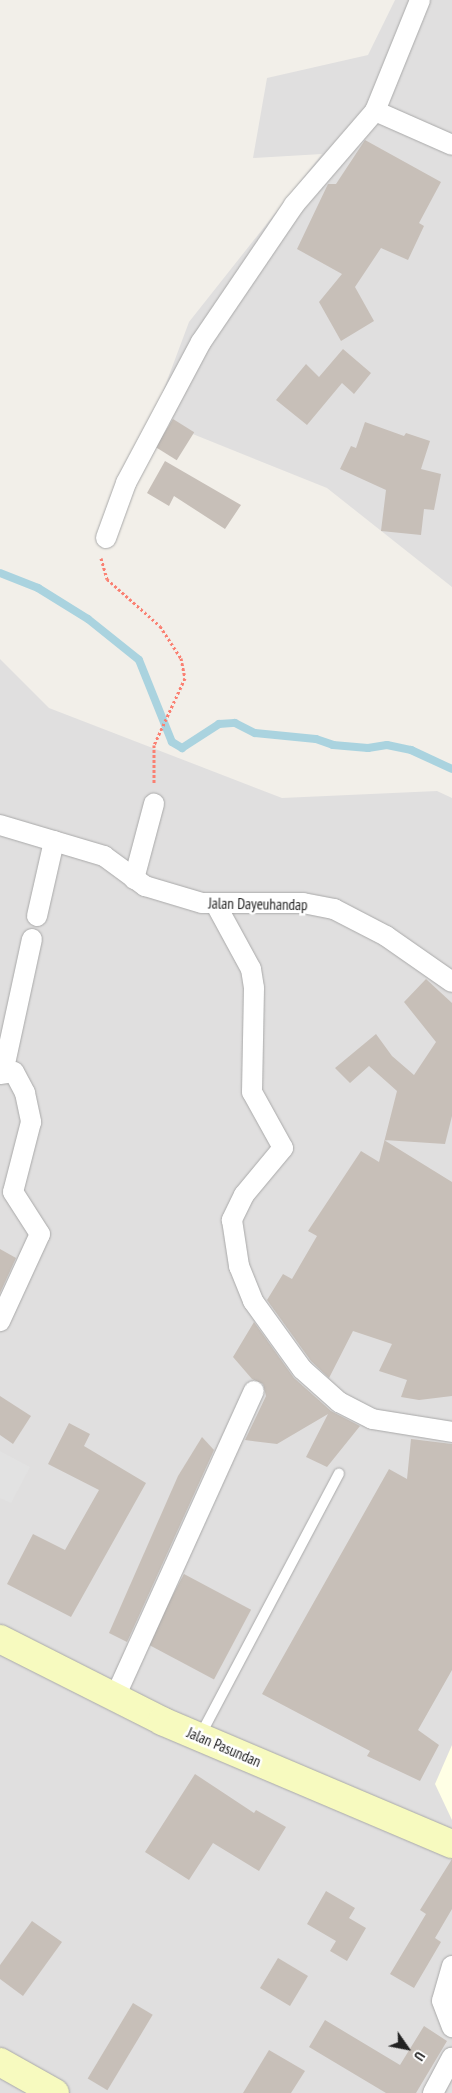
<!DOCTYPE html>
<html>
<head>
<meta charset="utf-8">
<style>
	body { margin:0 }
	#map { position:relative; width:452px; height:2093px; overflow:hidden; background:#f2efe9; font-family:"PT Sans Narrow",sans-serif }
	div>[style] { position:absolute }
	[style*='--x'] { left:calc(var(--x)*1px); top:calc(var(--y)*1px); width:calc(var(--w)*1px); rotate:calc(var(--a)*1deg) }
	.residential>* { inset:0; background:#e0dfdf }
	.education>* { inset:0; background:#ffffe5 }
	.parking>* { inset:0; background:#e2e2e2 }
	.stream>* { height:8px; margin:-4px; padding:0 4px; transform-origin:4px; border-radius:4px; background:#aad3df }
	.building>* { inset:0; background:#c7bfb8; transform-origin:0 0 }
	.path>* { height:3px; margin-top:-1.5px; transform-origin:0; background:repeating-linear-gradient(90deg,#fa8072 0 2.5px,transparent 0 5px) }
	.roads { filter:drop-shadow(0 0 1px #a9a9a9) drop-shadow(0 0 1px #a9a9a9) }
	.lane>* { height:10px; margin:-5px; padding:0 5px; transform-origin:5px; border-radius:5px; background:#fff }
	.street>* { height:20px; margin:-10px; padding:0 10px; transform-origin:10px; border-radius:10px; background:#fff }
	.secondary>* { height:28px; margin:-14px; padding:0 14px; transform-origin:14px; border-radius:14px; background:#f7fabf }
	span { translate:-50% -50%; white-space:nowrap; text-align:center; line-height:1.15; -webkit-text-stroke:5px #fff; paint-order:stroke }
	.street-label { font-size:15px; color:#222 }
	.north { position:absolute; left:382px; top:2023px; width:50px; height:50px; -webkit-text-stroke:4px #fff; paint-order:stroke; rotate:123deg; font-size:14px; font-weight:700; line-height:20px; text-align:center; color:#222 }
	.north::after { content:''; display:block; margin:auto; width:18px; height:22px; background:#222; clip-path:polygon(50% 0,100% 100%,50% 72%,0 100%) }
</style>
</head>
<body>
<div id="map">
	<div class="residential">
		<div style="clip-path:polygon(395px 0,452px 0,452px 587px,327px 488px,153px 418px,189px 322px,322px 154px,253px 158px,267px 78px,368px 55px)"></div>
		<div style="clip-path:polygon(0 659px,49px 708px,282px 798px,437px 791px,452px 798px,452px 2093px,0 2093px)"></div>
	</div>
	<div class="education">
		<div style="clip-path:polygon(452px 1745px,452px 1820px,435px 1784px)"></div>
	</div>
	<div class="parking">
		<div style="clip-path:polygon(0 1451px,30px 1467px,11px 1503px,0 1498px)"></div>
	</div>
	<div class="stream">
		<div style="--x:0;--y:573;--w:41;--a:21.5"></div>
		<div style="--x:38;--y:588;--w:59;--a:31.8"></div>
		<div style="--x:88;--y:619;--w:65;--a:38.8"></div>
		<div style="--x:139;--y:660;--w:88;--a:68.1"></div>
		<div style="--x:172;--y:742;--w:12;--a:31"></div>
		<div style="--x:182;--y:748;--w:44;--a:-33"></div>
		<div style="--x:219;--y:724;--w:16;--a:-4"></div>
		<div style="--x:235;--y:723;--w:22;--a:27"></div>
		<div style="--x:255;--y:733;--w:61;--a:5.6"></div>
		<div style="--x:316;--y:739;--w:18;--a:19"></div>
		<div style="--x:333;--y:745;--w:35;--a:5"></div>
		<div style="--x:368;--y:748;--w:19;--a:-9"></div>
		<div style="--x:387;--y:745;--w:25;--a:12"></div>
		<div style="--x:411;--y:750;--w:45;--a:24.9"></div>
	</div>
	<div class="building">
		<div style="clip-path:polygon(365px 140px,441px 182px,419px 223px,424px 226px,408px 260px,381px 248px,355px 287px,374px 321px,341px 341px,319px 302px,342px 274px,297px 249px,328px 184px,336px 184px)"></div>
		<div style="clip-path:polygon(343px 349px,371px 373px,354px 394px,342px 383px,307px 425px,276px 400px,306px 364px,319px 377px)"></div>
		<div style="left:173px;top:419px;width:25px;height:33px;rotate:32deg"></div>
		<div style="clip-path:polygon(365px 422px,404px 436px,406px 433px,430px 441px,421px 469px,441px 474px,434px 510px,424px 509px,421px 535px,381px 531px,386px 490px,340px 469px,351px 446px,356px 448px)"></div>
		<div style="clip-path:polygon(165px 461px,241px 505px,225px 529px,174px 496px,169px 506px,147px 493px)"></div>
		<div style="clip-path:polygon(426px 979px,452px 1003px,452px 1116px,445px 1144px,384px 1140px,452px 1182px,452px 1396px,419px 1400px,401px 1397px,407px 1380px,379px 1371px,392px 1344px,353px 1331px,329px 1378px,311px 1361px,267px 1300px,283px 1274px,292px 1279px,317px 1236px,308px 1231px,361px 1151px,379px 1162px,397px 1091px,369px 1066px,350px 1083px,335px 1068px,376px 1034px,392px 1056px,414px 1075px,436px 1042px,404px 1002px)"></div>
		<div style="clip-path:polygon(0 1249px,16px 1258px,0 1293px)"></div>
		<div style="clip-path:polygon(254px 1322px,294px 1378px,331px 1411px,360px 1426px,327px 1467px,306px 1457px,328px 1414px,277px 1444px,245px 1440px,266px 1396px,263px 1384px,252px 1379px,233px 1357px)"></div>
		<div style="clip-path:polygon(0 1396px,31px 1416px,13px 1444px,0 1435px)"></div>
		<div style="clip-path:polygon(69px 1423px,90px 1434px,84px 1446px,146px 1483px,71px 1617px,7px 1584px,33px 1534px,65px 1550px,99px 1490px,48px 1464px)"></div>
		<div style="clip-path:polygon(202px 1437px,214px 1450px,127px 1642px,109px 1633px,178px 1476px)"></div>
		<div style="clip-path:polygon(411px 1439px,452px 1444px,452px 1670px,418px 1730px,439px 1745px,420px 1781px,367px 1756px,370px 1751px,262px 1694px,389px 1469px,407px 1479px)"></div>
		<div style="left:184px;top:1574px;width:76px;height:79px;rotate:28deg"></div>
		<div style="clip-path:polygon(195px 1774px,254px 1813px,256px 1810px,286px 1827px,259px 1871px,213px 1843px,189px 1880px,145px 1852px)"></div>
		<div style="clip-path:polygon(452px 1859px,452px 1909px,435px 1938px,441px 1942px,414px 1988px,390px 1974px,426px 1914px,420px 1910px)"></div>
		<div style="clip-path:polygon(326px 1891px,355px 1908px,349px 1918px,366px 1928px,347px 1961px,330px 1951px,336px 1941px,307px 1924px)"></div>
		<div style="clip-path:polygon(32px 1921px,62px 1942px,23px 1996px,0 1979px,0 1965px)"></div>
		<div style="left:278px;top:1958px;width:35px;height:35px;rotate:31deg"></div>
		<div style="left:133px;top:2003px;width:23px;height:88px;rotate:31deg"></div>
		<div style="clip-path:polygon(325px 2020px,400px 2065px,424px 2026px,447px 2041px,416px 2093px,386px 2093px,309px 2047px)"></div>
		<div style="clip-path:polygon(269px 2050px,305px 2071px,291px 2093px,243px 2093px)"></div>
	</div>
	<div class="path">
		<div style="--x:101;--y:558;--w:22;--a:74"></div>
		<div style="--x:107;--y:579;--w:71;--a:41.6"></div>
		<div style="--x:160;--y:626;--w:38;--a:57"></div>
		<div style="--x:181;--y:658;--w:20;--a:79"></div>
		<div style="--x:185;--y:678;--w:74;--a:114.8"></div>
		<div style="--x:154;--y:745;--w:38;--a:90"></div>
	</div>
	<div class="roads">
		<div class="lane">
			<div style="--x:200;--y:1736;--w:297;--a:-62.1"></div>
		</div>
		<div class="street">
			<div style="--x:375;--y:111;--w:84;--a:23.8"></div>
			<div style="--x:106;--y:538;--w:59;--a:-70"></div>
			<div style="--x:126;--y:483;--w:160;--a:-62"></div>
			<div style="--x:201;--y:342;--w:166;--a:-55.8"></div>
			<div style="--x:294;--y:205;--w:124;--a:-49.2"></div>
			<div style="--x:375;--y:111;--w:120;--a:-67.9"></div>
			<div style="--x:0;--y:825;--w:109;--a:16.6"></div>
			<div style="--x:104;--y:856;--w:51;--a:36.2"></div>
			<div style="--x:145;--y:886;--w:59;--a:16.6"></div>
			<div style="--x:202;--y:903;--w:101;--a:0"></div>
			<div style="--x:303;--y:903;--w:32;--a:11"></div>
			<div style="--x:334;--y:909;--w:59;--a:27.4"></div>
			<div style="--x:386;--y:936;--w:80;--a:34.9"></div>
			<div style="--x:134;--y:879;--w:78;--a:-75.1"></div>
			<div style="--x:215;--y:903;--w:75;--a:61.4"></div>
			<div style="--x:251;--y:969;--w:19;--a:81"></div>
			<div style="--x:254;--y:988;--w:104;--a:91.1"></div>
			<div style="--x:252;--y:1092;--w:64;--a:61"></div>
			<div style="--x:283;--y:1148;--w:61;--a:129.7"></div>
			<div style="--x:244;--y:1195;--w:28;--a:116"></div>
			<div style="--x:232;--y:1220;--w:47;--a:81.3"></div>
			<div style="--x:239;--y:1266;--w:38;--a:68"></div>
			<div style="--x:253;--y:1301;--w:84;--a:54.2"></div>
			<div style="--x:302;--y:1369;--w:50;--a:41.7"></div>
			<div style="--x:339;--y:1402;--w:37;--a:27"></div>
			<div style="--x:372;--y:1419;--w:81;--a:9.2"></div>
			<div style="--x:37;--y:916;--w:77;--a:-77.2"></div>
			<div style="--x:3;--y:1073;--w:137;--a:-77.8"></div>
			<div style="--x:0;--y:1074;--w:14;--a:-8"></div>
			<div style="--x:14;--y:1072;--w:24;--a:62"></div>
			<div style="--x:25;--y:1093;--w:30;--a:78"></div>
			<div style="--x:31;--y:1122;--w:72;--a:104.4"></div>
			<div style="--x:13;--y:1192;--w:50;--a:57.3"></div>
			<div style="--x:40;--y:1234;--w:96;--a:114.7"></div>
			<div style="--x:115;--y:1697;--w:336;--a:-65.6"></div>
			<div style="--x:452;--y:1966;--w:36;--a:106"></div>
			<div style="--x:442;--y:2001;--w:28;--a:69"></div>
			<div style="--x:433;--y:2093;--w:40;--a:-62"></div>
		</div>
		<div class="secondary">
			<div style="--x:0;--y:1639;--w:182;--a:26.8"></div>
			<div style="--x:162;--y:1721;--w:315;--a:23"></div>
			<div style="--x:0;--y:2062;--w:63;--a:29.4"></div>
		</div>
	</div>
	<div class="street-label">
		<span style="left:258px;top:904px;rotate:1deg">Jalan Dayeuhandap</span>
		<span style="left:224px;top:1747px;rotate:23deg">Jalan Pasundan</span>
	</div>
	<div class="north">U</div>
</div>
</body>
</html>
